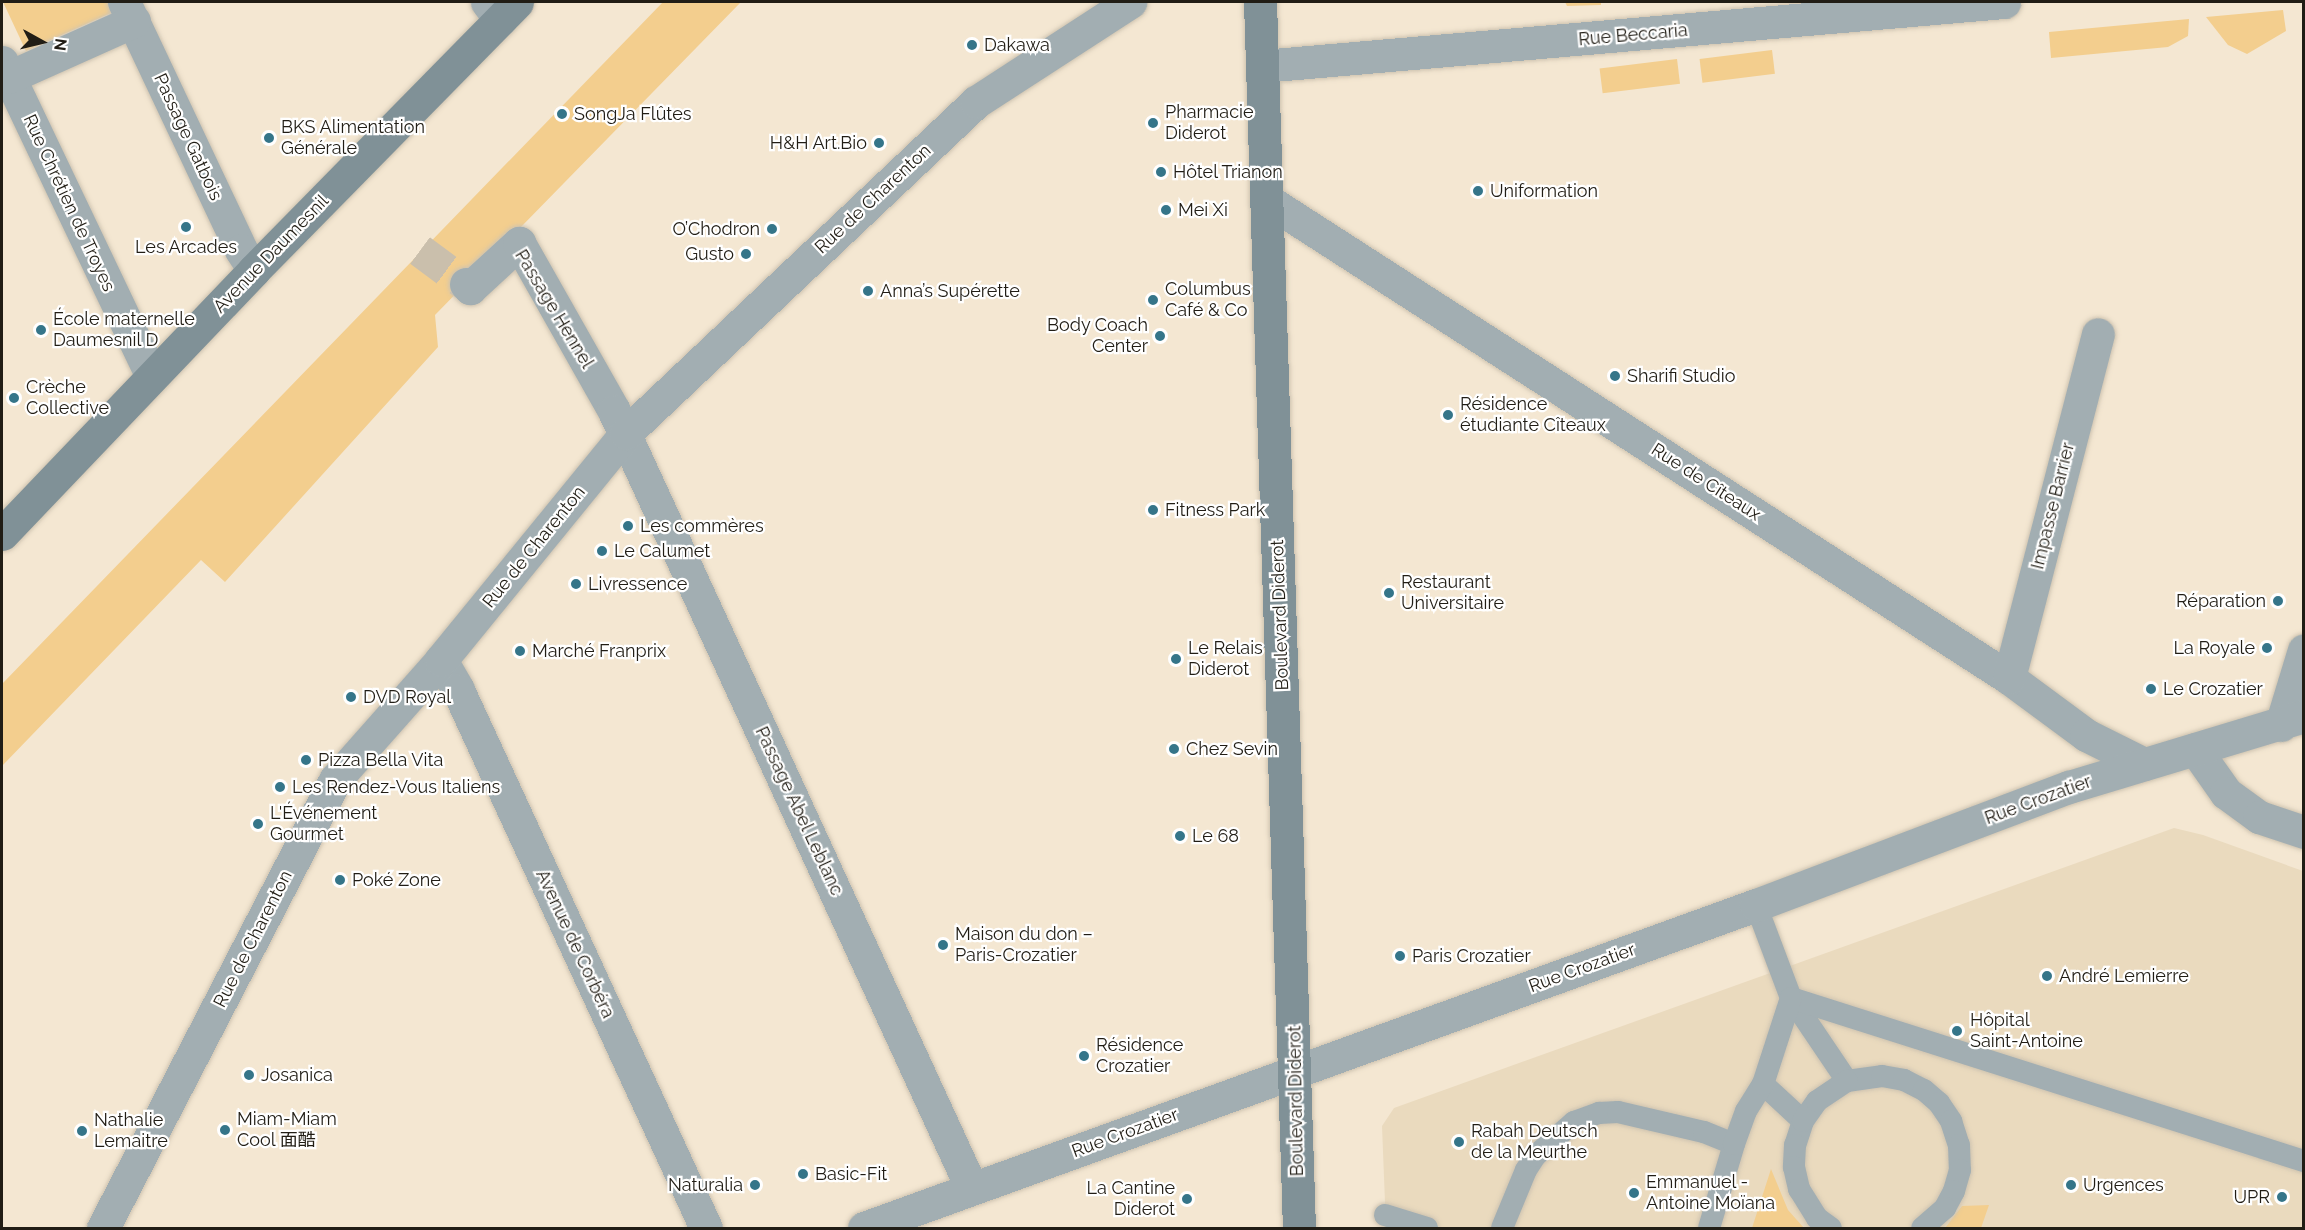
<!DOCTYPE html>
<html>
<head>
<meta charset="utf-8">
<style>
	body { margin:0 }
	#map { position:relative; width:2305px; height:1230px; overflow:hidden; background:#f4e7d2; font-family:Raleway,"Noto Sans SC",sans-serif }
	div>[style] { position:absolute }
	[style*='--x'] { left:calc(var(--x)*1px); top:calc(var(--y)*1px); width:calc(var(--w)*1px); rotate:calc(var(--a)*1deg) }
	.built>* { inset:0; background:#eadabe }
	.green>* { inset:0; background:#f3ce8e; transform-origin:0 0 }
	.street-tunnel>* { height:33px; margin-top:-16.5px; transform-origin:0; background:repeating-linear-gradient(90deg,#cabfac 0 33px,transparent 0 49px) }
	.roads { filter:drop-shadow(0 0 2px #cec3b0) drop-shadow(0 0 2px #cec3b0) }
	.lane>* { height:22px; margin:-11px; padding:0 11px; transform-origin:11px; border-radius:11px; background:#a2aeb2 }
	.street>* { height:33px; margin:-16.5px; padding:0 16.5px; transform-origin:16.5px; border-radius:16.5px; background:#a2aeb2 }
	.secondary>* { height:33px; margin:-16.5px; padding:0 16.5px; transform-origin:16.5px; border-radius:16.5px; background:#809197 }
	.dots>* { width:16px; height:16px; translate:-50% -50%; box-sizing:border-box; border:3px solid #fff; border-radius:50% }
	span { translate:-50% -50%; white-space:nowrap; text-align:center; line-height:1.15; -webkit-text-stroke:4.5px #fff; paint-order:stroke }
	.street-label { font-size:18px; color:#211d15 }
	.poi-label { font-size:18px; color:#211d15 }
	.left { translate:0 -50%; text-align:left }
	.right { translate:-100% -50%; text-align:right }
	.frame { position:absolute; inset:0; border:3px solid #211d15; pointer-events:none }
	.north { position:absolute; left:12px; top:12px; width:60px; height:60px; -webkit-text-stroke:4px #fff; paint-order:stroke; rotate:98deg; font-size:16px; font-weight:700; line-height:24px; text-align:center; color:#211d15 }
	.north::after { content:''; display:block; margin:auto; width:21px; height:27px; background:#211d15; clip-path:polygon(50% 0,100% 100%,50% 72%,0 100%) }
</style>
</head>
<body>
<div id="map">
	<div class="built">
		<div style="clip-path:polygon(2174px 828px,2203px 835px,2303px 871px,2303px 1228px,1386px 1228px,1382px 1126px,1394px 1108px)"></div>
	</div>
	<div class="green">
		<div style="clip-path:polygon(3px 2px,109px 2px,113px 12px,26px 51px)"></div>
		<div style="clip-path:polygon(663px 2px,741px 2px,435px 315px,438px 347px,225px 582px,201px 560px,2px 766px,2px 684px)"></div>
		<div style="clip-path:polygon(1565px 2px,1601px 2px,1601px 5px,1567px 6px)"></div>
		<div style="clip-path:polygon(2283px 10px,2286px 31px,2247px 54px,2228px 45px,2206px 17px)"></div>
		<div style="clip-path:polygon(2189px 19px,2188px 36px,2168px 47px,2051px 58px,2049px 32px)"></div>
		<div style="left:1772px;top:50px;width:24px;height:73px;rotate:83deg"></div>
		<div style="left:1677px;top:59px;width:25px;height:78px;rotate:83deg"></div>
		<div style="clip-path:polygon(1771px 1169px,1788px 1210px,1804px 1228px,1752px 1228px)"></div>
		<div style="clip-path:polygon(1989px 1205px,1981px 1228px,1945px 1228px,1962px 1206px)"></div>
	</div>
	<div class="street-tunnel">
		<div style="--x:420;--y:250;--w:57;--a:36.5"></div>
	</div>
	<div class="roads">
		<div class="lane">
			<div style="--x:1756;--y:905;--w:99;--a:69.4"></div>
			<div style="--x:1791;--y:998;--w:100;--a:56"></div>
			<div style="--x:1847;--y:1081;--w:35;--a:-8"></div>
			<div style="--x:1882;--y:1076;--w:22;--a:10"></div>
			<div style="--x:1904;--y:1080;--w:22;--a:27"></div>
			<div style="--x:1924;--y:1090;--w:20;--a:41"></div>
			<div style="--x:1939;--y:1103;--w:22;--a:56"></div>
			<div style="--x:1951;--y:1121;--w:25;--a:72"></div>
			<div style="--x:1959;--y:1145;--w:25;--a:88"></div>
			<div style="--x:1960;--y:1170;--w:22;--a:106"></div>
			<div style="--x:1954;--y:1191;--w:19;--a:118"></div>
			<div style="--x:1945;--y:1208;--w:30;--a:139"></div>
			<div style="--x:1791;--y:998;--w:538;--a:17.63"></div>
			<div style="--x:1763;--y:1084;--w:54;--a:42.8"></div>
			<div style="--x:1803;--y:1121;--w:25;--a:108"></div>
			<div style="--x:1795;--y:1145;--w:22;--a:93"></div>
			<div style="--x:1794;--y:1167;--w:23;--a:77"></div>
			<div style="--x:1799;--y:1189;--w:34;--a:58"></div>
			<div style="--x:1817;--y:1218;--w:17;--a:36"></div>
			<div style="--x:1803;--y:1121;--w:24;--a:-55"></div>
			<div style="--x:1817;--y:1101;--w:36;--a:-34"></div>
			<div style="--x:1385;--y:1215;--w:44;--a:17.2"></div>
			<div style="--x:1502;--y:1228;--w:63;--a:-67.5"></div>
			<div style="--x:1526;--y:1170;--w:17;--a:-57"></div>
			<div style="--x:1535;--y:1156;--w:52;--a:-41.1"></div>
			<div style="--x:1574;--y:1122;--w:27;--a:-20"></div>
			<div style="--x:1599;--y:1113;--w:19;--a:-3"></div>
			<div style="--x:1618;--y:1112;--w:88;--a:13.1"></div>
			<div style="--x:1704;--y:1132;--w:32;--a:22"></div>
			<div style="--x:1709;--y:1228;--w:88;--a:-73.4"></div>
			<div style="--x:1734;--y:1144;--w:35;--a:-70"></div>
			<div style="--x:1746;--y:1111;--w:32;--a:-58"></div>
			<div style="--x:1763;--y:1084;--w:90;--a:-72"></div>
		</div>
		<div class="street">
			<div style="--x:124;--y:2;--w:274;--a:64.7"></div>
			<div style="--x:241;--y:250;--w:24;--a:57"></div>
			<div style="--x:487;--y:2;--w:22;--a:54"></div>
			<div style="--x:2;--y:62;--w:348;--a:64.5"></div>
			<div style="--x:1262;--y:66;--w:745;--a:-4.93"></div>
			<div style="--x:9;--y:77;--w:137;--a:-24.1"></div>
			<div style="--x:1267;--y:200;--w:883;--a:32.79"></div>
			<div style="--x:2009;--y:678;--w:96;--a:36.5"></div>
			<div style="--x:2086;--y:735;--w:65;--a:26.6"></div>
			<div style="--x:466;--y:284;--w:6;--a:45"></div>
			<div style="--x:470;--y:288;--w:67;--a:-42.6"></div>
			<div style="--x:519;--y:243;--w:193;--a:60.5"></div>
			<div style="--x:614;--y:411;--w:856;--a:65.29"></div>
			<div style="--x:441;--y:660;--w:34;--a:60"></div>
			<div style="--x:458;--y:690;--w:592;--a:65.25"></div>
			<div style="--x:2009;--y:678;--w:355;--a:-75.5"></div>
			<div style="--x:2281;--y:725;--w:78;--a:-73"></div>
			<div style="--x:2195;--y:749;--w:54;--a:54.8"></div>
			<div style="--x:2226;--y:793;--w:41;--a:36"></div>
			<div style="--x:2259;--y:817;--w:47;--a:18.4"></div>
			<div style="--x:103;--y:1228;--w:505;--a:-62.62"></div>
			<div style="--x:335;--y:780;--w:160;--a:-48.5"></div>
			<div style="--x:441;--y:660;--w:293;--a:-50.8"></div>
			<div style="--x:626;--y:433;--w:482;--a:-43.4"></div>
			<div style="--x:976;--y:102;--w:184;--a:-33"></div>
			<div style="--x:864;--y:1228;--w:949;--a:-19.91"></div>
			<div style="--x:1756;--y:905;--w:335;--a:-20.7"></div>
			<div style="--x:2069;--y:787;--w:245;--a:-16.8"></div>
		</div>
		<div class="secondary">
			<div style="--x:1260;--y:2;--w:1227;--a:88.18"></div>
			<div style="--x:2;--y:534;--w:365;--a:-46.3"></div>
			<div style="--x:254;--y:270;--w:375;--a:-45.5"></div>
		</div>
	</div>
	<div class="dots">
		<div style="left:972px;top:45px;background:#357589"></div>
		<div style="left:562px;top:114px;background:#357589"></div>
		<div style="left:1153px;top:123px;background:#357589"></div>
		<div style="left:269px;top:138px;background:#357589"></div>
		<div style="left:879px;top:143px;background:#357589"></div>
		<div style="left:1161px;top:172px;background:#357589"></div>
		<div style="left:1478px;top:191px;background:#357589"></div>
		<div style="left:1166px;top:210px;background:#357589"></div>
		<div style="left:186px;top:227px;background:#357589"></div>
		<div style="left:772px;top:229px;background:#357589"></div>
		<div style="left:746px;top:254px;background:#357589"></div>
		<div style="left:868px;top:291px;background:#357589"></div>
		<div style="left:1153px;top:300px;background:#357589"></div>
		<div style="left:41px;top:330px;background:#357589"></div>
		<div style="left:1160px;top:336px;background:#357589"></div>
		<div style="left:1615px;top:376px;background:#357589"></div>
		<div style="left:14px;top:398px;background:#357589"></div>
		<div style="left:1448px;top:415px;background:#357589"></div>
		<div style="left:1153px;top:510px;background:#357589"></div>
		<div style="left:628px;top:526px;background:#357589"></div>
		<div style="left:602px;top:551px;background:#357589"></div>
		<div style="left:576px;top:584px;background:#357589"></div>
		<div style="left:1389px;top:593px;background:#357589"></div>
		<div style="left:2278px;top:601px;background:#357589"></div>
		<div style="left:2267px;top:648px;background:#357589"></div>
		<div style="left:520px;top:651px;background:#357589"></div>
		<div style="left:1176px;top:659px;background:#357589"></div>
		<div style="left:2151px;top:689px;background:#357589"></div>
		<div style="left:351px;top:697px;background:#357589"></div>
		<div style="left:1174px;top:749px;background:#357589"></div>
		<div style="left:306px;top:760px;background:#357589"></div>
		<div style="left:280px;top:787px;background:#357589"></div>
		<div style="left:258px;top:824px;background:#357589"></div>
		<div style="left:1180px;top:836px;background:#357589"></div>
		<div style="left:340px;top:880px;background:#357589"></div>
		<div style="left:943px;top:945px;background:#357589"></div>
		<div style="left:1400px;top:956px;background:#357589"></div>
		<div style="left:2047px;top:976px;background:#357589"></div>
		<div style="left:1957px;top:1031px;background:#357589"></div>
		<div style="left:1084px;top:1056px;background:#357589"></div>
		<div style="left:249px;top:1075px;background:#357589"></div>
		<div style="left:225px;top:1130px;background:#357589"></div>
		<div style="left:82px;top:1131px;background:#357589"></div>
		<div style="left:1459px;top:1142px;background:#357589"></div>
		<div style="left:803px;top:1174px;background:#357589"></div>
		<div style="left:755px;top:1185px;background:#357589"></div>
		<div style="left:2071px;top:1185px;background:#357589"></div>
		<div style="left:1634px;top:1193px;background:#357589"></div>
		<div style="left:2282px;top:1197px;background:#357589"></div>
		<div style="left:1187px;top:1199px;background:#357589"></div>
	</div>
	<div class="street-label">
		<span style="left:1633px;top:35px;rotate:-5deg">Rue Beccaria</span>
		<span style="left:188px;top:137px;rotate:65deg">Passage Gatbois</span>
		<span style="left:873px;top:199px;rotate:-43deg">Rue de Charenton</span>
		<span style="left:69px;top:203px;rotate:65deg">Rue Chrétien de Troyes</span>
		<span style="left:271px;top:254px;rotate:-46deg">Avenue Daumesnil</span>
		<span style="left:554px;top:309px;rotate:59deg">Passage Hennel</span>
		<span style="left:1706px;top:482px;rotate:33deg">Rue de Cîteaux</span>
		<span style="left:2053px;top:506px;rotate:-76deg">Impasse Barrier</span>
		<span style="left:534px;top:547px;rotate:-51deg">Rue de Charenton</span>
		<span style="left:1280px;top:615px;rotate:-92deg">Boulevard Diderot</span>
		<span style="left:2038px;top:800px;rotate:-20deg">Rue Crozatier</span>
		<span style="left:799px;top:811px;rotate:65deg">Passage Abel Leblanc</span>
		<span style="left:253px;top:939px;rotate:-63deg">Rue de Charenton</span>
		<span style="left:575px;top:944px;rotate:65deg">Avenue de Corbéra</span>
		<span style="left:1582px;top:968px;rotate:-20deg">Rue Crozatier</span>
		<span style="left:1296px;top:1101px;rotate:-91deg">Boulevard Diderot</span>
		<span style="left:1125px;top:1133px;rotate:-20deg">Rue Crozatier</span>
	</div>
	<div class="poi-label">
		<span class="left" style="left:984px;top:45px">Dakawa</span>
		<span class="left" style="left:1165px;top:123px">Pharmacie<br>Diderot</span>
		<span class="left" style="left:574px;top:114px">SongJa Flûtes</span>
		<span class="left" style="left:281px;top:138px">BKS Alimentation<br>Générale</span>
		<span class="right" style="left:867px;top:143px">H&amp;H Art.Bio</span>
		<span class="left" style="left:1173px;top:172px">Hôtel Trianon</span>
		<span class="left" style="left:1490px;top:191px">Uniformation</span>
		<span class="left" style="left:1178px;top:210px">Mei Xi</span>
		<span class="right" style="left:760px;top:229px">O’Chodron</span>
		<span style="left:186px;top:247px">Les Arcades</span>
		<span class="right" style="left:734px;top:254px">Gusto</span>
		<span class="left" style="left:1165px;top:300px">Columbus<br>Café &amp; Co</span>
		<span class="left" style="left:880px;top:291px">Anna’s Supérette</span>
		<span class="left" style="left:53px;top:330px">École maternelle<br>Daumesnil D</span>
		<span class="right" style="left:1148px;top:336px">Body Coach<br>Center</span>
		<span class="left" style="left:1627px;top:376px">Sharifi Studio</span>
		<span class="left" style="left:26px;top:398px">Crèche<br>Collective</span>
		<span class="left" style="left:1460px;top:415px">Résidence<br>étudiante Cîteaux</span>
		<span class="left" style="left:1165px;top:510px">Fitness Park</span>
		<span class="left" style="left:640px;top:526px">Les commères</span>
		<span class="left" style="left:614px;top:551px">Le Calumet</span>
		<span class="left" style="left:1401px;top:593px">Restaurant<br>Universitaire</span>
		<span class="left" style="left:588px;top:584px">Livressence</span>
		<span class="right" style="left:2266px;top:601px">Réparation</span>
		<span class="right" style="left:2255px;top:648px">La Royale</span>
		<span class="left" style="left:1188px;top:659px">Le Relais<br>Diderot</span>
		<span class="left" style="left:532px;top:651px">Marché Franprix</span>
		<span class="left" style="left:2163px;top:689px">Le Crozatier</span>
		<span class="left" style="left:363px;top:697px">DVD Royal</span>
		<span class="left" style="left:1186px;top:749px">Chez Sevin</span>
		<span class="left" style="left:318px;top:760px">Pizza Bella Vita</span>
		<span class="left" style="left:292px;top:787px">Les Rendez-Vous Italiens</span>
		<span class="left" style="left:270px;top:824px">L'Événement<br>Gourmet</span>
		<span class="left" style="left:1192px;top:836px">Le 68</span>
		<span class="left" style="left:352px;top:880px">Poké Zone</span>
		<span class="left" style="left:955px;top:945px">Maison du don –<br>Paris-Crozatier</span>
		<span class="left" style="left:1412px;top:956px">Paris Crozatier</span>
		<span class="left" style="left:2059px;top:976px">André Lemierre</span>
		<span class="left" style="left:1970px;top:1031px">Hôpital<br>Saint-Antoine</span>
		<span class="left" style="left:1096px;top:1056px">Résidence<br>Crozatier</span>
		<span class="left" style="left:261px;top:1075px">Josanica</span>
		<span class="left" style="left:237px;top:1130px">Miam-Miam<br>Cool 面酷</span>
		<span class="left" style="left:94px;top:1131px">Nathalie<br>Lemaitre</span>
		<span class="left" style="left:1471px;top:1142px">Rabah Deutsch<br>de la Meurthe</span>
		<span class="left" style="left:815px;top:1174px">Basic-Fit</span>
		<span class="left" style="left:1646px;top:1193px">Emmanuel -<br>Antoine Moïana</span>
		<span class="right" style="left:743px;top:1185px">Naturalia</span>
		<span class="left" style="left:2083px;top:1185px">Urgences</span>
		<span class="right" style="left:1175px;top:1199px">La Cantine<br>Diderot</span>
		<span class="right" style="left:2270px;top:1197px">UPR</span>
	</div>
	<div class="frame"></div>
	<div class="north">N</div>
</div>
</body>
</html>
